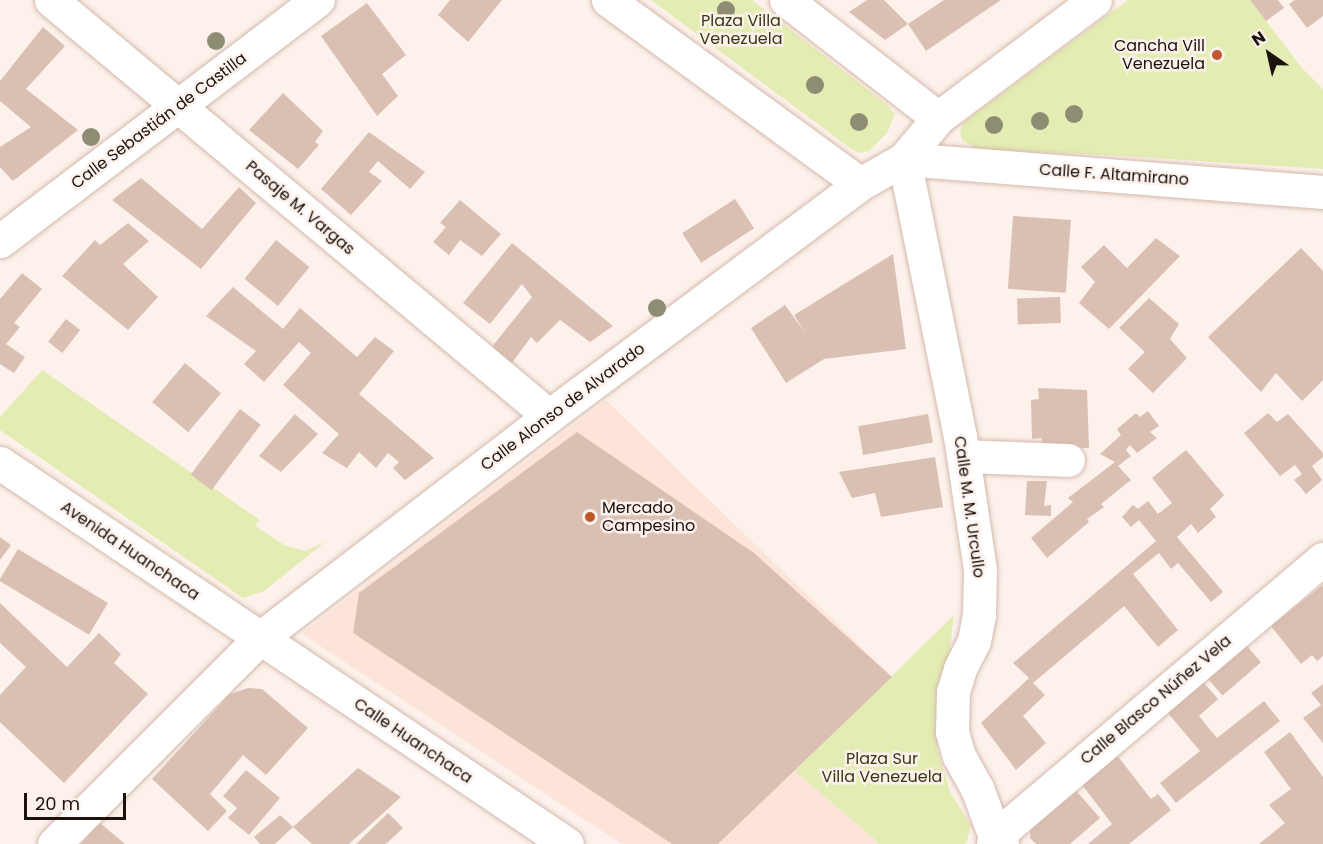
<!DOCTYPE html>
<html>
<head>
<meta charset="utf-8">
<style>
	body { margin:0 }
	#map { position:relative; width:1323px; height:844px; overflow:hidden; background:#fcf1eb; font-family:Poppins,sans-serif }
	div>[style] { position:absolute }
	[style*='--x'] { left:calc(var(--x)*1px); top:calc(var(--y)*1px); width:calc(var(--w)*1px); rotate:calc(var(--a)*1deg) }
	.commercial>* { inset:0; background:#fce4d9 }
	.green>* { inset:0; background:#e3ecb2 }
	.building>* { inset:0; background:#dac0b3; transform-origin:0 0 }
	.roads { filter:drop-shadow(0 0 2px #d4b9ac) drop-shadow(0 0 2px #d4b9ac) }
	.minor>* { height:33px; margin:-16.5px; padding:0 16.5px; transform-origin:16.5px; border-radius:16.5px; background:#fff }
	.trees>* { width:18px; height:18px; margin:-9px; border-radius:50%; background:#8f8c74 }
	.dots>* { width:16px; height:16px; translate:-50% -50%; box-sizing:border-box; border:3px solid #fcf1eb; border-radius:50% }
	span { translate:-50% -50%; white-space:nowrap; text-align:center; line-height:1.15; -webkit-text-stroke:5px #fcf1eb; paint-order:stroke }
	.park-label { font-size:16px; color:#353913 }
	.poi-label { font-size:16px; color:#1b120d }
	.right { translate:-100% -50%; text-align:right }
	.left { translate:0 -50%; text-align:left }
	.street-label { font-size:16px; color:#1b120d }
	.north { position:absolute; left:1239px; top:24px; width:60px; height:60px; -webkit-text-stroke:4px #fcf1eb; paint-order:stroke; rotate:326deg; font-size:16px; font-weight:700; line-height:24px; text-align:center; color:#1b120d }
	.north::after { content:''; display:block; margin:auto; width:21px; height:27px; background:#1b120d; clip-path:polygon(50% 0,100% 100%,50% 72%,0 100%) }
	.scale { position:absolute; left:24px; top:793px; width:102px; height:27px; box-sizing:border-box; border:3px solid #1b120d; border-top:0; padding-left:8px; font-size:18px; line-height:21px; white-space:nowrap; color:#1b120d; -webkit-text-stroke:4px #fcf1eb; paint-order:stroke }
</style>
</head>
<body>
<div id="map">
	<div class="commercial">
		<div style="clip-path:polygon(606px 400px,892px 677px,795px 771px,880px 844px,622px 844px,302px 634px)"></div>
	</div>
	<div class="green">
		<div style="clip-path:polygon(651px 0,752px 0,886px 104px,895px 114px,887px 133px,869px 151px,860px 153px,853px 150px)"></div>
		<div style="clip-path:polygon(1128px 0,1250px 0,1301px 67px,1323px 89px,1323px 169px,1107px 155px,979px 150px,962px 140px,960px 131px,964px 122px)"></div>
		<div style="clip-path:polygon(42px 370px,260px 520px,255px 526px,286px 546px,306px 551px,326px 541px,264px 591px,243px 598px,0 430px,0 417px)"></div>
		<div style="clip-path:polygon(954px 615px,949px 657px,939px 694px,937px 748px,950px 792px,971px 825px,967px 841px,965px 844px,880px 844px,795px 771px)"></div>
	</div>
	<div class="building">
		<div style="clip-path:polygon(450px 0,502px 0,468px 42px,438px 15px)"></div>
		<div style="clip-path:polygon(867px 0,884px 0,908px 24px,885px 40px,849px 12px)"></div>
		<div style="clip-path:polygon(944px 0,1001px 0,926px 51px,908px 24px)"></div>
		<div style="clip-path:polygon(1250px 0,1278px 0,1284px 8px,1266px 21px)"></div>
		<div style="clip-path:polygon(1295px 0,1323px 0,1323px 16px,1307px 28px,1289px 4px)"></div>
		<div style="clip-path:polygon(367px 3px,406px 55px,382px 74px,398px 96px,377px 116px,321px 36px)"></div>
		<div style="clip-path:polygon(43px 27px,65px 46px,26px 89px,78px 130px,13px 181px,0 167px,0 147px,31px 127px,0 101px,0 81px)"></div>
		<div style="clip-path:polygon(283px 93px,323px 131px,315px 142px,319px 145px,298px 169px,249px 130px)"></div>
		<div style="clip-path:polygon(369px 132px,425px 172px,410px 189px,378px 161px,369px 172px,382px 181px,351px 215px,321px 189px)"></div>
		<div style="clip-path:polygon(141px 178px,202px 229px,239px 187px,256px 203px,201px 269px,112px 200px)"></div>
		<div style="left:735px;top:199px;width:35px;height:63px;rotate:57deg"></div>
		<div style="clip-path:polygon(460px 200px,501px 234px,482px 256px,460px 240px,449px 255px,433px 242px,446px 227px,440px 223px)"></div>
		<div style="left:1013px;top:216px;width:58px;height:73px;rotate:4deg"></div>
		<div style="clip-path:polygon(128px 223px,149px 241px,123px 264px,158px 297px,128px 330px,62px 276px,95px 240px,100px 245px)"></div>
		<div style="clip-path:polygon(1156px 238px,1180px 256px,1109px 329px,1079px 303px,1095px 282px,1081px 267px,1104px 245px,1127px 268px)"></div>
		<div style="left:276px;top:240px;width:43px;height:50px;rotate:39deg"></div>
		<div style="clip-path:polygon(512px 243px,613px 326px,590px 342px,560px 320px,537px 343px,531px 337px,511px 364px,491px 348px,532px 297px,522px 284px,490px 324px,463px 303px)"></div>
		<div style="clip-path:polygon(1301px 248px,1323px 271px,1323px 380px,1302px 401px,1276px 373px,1261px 392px,1208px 337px)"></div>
		<div style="clip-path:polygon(893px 254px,906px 349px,824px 359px,786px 383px,751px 328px,785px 305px,806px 334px,794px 315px)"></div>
		<div style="clip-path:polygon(22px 273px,42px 289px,14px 323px,20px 327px,6px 344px,25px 357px,14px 373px,0 364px,0 299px)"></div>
		<div style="clip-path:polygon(233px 287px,283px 329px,300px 308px,357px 357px,375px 337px,394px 351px,359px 394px,434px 458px,405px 480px,393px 468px,399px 462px,388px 453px,376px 468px,359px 452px,347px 468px,322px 453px,339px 434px,283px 385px,311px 353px,299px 342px,264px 382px,244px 364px,256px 351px,206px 316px)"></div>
		<div style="left:1060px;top:297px;width:26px;height:43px;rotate:88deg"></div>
		<div style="clip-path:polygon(1149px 298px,1179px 324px,1170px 339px,1187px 358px,1153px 393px,1128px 369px,1145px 352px,1119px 328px)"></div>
		<div style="left:66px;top:319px;width:18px;height:29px;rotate:38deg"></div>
		<div style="left:185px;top:363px;width:47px;height:51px;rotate:40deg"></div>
		<div style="clip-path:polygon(1038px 388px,1087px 390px,1089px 448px,1041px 448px,1042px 438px,1032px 439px,1031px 400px,1039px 399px)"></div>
		<div style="left:240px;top:409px;width:26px;height:82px;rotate:37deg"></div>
		<div style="clip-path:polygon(1148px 411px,1159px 426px,1150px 432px,1157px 438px,1137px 453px,1130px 445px,1126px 450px,1131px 456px,1118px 466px,1131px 480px,1101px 504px,1104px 507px,1087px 519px,1089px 522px,1047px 558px,1031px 538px,1073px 502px,1068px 498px,1115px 462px,1100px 454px,1121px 435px,1117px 429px,1136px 413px,1140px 417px)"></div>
		<div style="clip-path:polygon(1268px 413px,1277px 422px,1288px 414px,1323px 453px,1323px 457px,1312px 466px,1322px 480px,1306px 494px,1294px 480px,1302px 474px,1295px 465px,1280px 476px,1244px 433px)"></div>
		<div style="clip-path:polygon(295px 414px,318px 434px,281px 472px,259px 456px)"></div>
		<div style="left:928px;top:414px;width:29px;height:71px;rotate:80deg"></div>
		<div style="clip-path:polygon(577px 432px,754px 553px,892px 677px,718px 844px,672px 844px,353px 633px,359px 593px)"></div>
		<div style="clip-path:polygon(1186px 450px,1224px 495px,1210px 509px,1216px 517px,1198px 533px,1191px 524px,1177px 537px,1223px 592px,1211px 602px,1178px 563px,1171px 569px,1159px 553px,1133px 574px,1178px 630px,1158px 647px,1124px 606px,1033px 683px,1045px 695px,1023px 716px,1046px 743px,1016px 770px,981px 723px,1029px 678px,1013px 663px,1156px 541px,1139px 520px,1131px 527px,1122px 517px,1133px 505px,1138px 509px,1148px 501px,1158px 514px,1172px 503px,1152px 478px)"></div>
		<div style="clip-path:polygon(935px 457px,943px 507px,881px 517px,875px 493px,852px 498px,839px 472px)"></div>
		<div style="clip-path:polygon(1027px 481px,1047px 481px,1044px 506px,1051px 505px,1051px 516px,1025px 515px)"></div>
		<div style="clip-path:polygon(0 537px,11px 545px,0 560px)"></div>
		<div style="left:18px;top:549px;width:105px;height:37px;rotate:31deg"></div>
		<div style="clip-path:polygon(1323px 585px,1323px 656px,1317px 661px,1312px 655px,1301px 664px,1271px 626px)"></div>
		<div style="clip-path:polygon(0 603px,67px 667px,99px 633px,121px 654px,114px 663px,148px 694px,64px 783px,0 722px,0 695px,26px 667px,0 643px)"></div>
		<div style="left:1240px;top:638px;width:32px;height:51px;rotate:49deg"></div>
		<div style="clip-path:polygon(1197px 675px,1218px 699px,1199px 716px,1217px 738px,1264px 701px,1280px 721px,1176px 803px,1160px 783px,1200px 751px,1161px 705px)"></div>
		<div style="clip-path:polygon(1323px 684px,1323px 743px,1303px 718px,1321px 705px,1311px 693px)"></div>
		<div style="clip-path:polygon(248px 688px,262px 689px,308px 728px,266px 775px,243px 755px,210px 794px,205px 789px,227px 811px,208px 831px,152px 779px,230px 694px)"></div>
		<div style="clip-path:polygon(1290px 732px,1323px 777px,1323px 844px,1259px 844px,1285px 823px,1269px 805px,1291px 789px,1264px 752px)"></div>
		<div style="clip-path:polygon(1116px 754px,1151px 799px,1158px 794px,1171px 810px,1129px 844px,1088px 844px,1112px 824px,1080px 782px)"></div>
		<div style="clip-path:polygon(358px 768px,401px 797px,349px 844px,312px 844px,293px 827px)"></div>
		<div style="clip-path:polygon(246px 770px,280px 798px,249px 835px,228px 818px,237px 808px,223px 796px)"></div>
		<div style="clip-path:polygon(1072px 786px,1100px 818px,1070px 844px,1036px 844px,1030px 838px,1031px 821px)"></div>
		<div style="clip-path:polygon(388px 813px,403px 828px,386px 844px,356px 844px)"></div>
		<div style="clip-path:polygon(280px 815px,293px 827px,275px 844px,260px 844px,254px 837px)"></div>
		<div style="clip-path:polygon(100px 823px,125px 844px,81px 844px)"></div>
	</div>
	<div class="roads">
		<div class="minor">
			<div style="--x:51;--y:0;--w:649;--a:39.87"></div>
			<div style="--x:608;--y:0;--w:312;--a:36.1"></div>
			<div style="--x:786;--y:0;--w:192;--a:37.8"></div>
			<div style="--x:904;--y:159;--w:283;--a:78.6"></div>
			<div style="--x:960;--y:436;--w:135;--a:81.5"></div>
			<div style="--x:980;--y:570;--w:45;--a:91.3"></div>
			<div style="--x:979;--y:615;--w:26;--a:101"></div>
			<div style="--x:974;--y:641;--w:31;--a:117"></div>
			<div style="--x:960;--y:669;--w:24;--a:107"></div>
			<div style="--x:953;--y:692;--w:40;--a:91.4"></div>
			<div style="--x:952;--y:732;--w:25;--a:74"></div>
			<div style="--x:959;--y:756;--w:37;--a:61"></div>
			<div style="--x:977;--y:788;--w:52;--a:69.8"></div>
			<div style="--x:995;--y:837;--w:10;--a:45"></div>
			<div style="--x:904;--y:159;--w:420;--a:4.5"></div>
			<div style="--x:0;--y:241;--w:399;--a:-37.2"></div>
			<div style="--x:964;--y:456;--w:104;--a:2.2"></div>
			<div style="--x:0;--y:463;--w:683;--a:33.9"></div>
			<div style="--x:54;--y:844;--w:291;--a:-45"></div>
			<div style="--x:260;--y:638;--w:364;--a:-37.5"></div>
			<div style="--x:549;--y:416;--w:388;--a:-36.7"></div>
			<div style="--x:860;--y:184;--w:51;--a:-29.6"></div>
			<div style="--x:904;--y:159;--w:53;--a:-50.3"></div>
			<div style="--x:938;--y:118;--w:196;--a:-36.9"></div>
			<div style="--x:993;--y:844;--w:7;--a:-74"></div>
			<div style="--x:995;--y:837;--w:430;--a:-40.3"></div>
		</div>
	</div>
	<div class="trees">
		<div style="left:726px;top:10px"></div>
		<div style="left:216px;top:41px"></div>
		<div style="left:815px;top:85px"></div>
		<div style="left:1074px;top:114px"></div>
		<div style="left:1040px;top:121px"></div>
		<div style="left:859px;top:122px"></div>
		<div style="left:994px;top:125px"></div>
		<div style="left:91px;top:137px"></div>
		<div style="left:657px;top:308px"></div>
	</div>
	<div class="dots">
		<div style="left:1217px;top:55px;background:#be572e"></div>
		<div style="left:590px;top:517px;background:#be572e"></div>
	</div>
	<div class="park-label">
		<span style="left:741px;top:30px">Plaza Villa<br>Venezuela</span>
		<span style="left:882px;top:768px">Plaza Sur<br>Villa Venezuela</span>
	</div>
	<div class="poi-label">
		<span class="right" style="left:1205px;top:55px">Cancha Vill<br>Venezuela</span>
		<span class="left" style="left:602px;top:517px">Mercado<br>Campesino</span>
	</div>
	<div class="street-label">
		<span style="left:159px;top:121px;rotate:-37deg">Calle Sebastián de Castilla</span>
		<span style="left:1114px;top:175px;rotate:4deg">Calle F. Altamirano</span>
		<span style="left:300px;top:208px;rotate:40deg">Pasaje M. Vargas</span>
		<span style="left:563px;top:407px;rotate:-37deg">Calle Alonso de Alvarado</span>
		<span style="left:969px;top:507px;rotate:82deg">Calle M. M. Urcullo</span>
		<span style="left:130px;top:551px;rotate:34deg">Avenida Huanchaca</span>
		<span style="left:1156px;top:700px;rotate:-40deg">Calle Blasco Núñez Vela</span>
		<span style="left:413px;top:741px;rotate:34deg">Calle Huanchaca</span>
	</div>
	<div class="north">N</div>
	<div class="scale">20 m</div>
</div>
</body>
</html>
